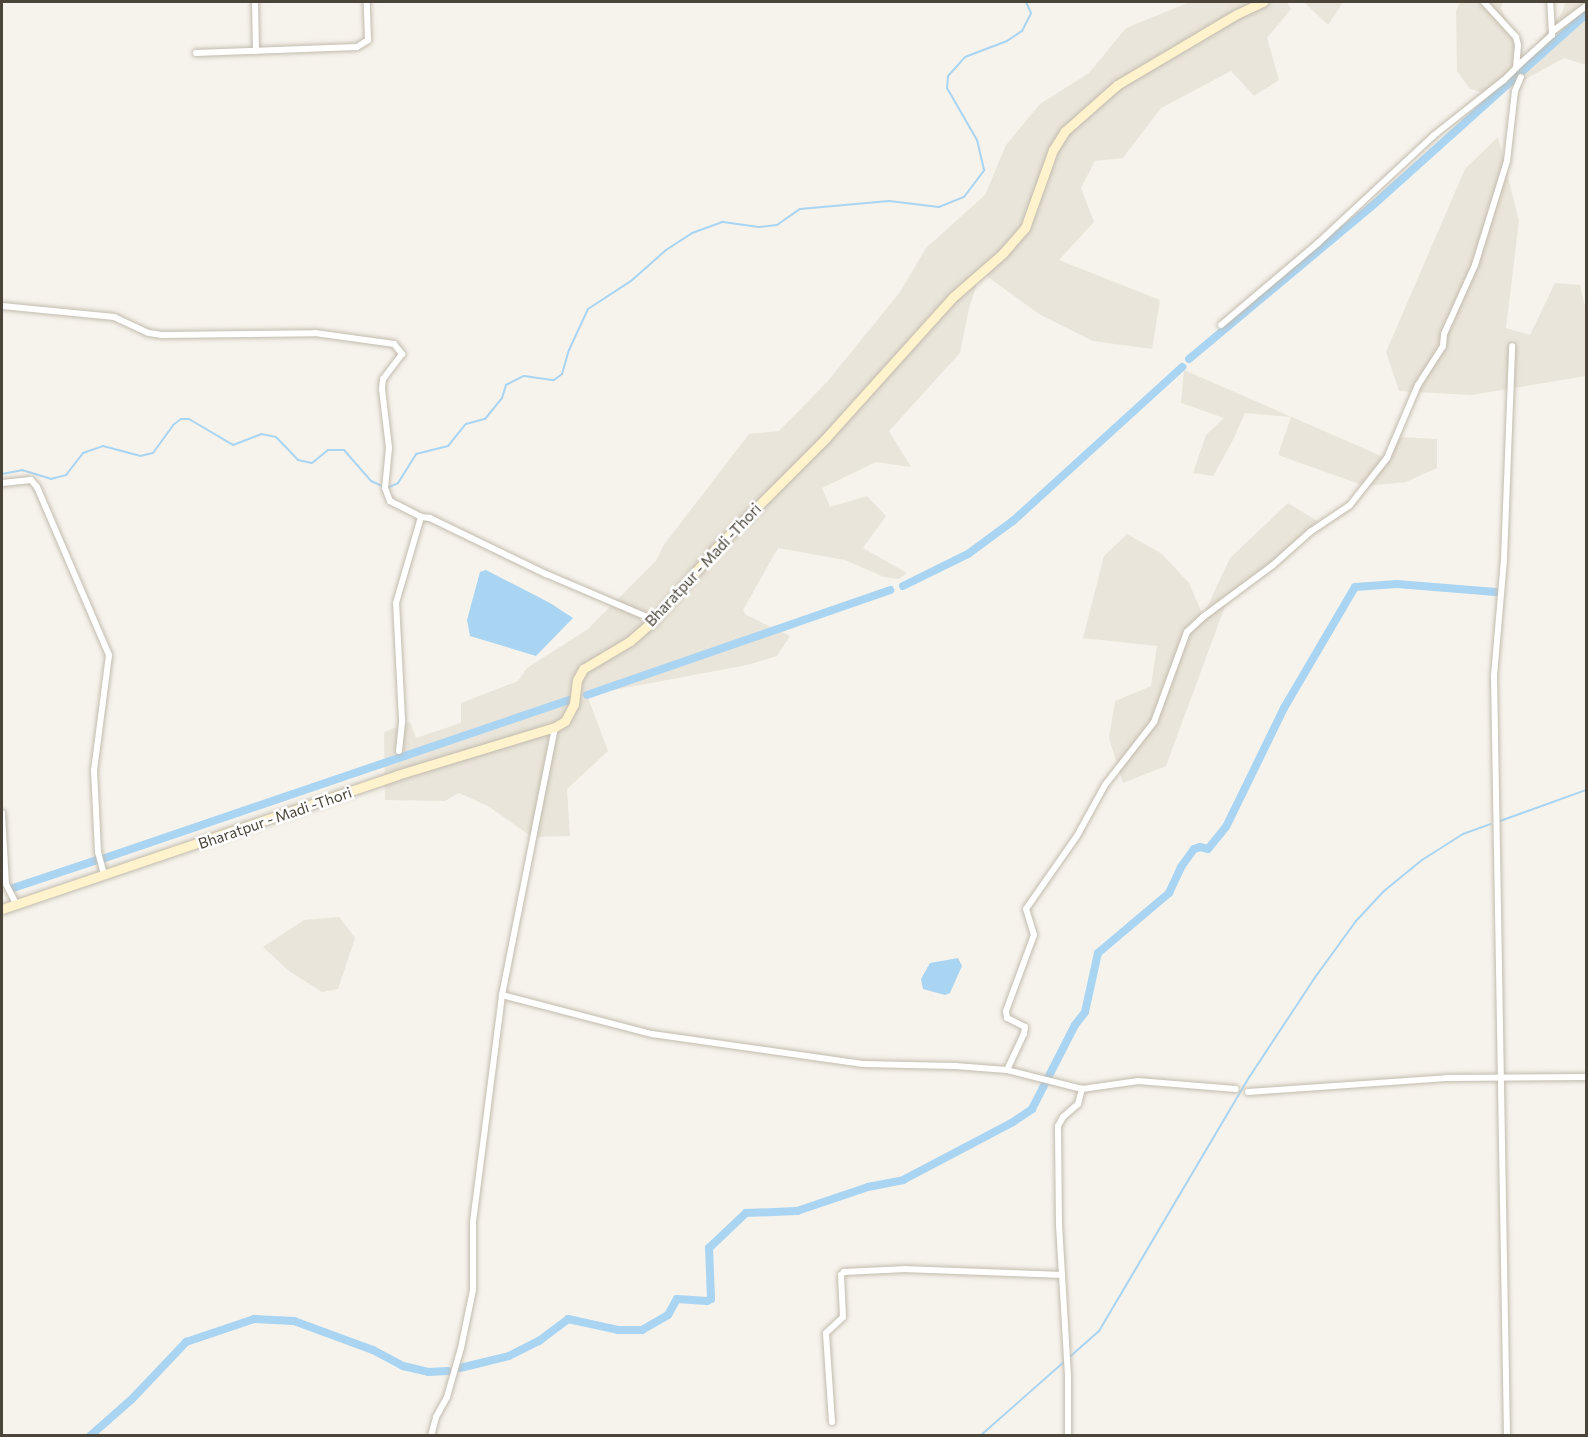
<!DOCTYPE html>
<html>
<head>
<meta charset="utf-8">
<style>
	body { margin:0 }
	#map { position:relative; width:1588px; height:1437px; overflow:hidden; background:#f6f3ec; font-family:Commissioner,sans-serif }
	div>[style] { position:absolute }
	[style*='--x'] { left:calc(var(--x)*1px); top:calc(var(--y)*1px); width:calc(var(--w)*1px); rotate:calc(var(--a)*1deg) }
	.residential>* { inset:0; background:#eae5da }
	.water>* { inset:0; background:#a9d4f2 }
	.stream>* { height:2px; margin:-1px; padding:0 1px; transform-origin:1px; border-radius:1px; background:#a9d4f2 }
	.canal>* { height:8px; margin:-4px; padding:0 4px; transform-origin:4px; border-radius:4px; background:#a9d4f2 }
	.roads { filter:drop-shadow(0 0 2px #c2bbae) drop-shadow(0 0 2px #c2bbae) }
	.street>* { height:6px; margin:-3px; padding:0 3px; transform-origin:3px; border-radius:3px; background:#fff }
	.secondary>* { height:9px; margin:-4.5px; padding:0 4.5px; transform-origin:4.5px; border-radius:4.5px; background:#fff3cd }
	span { translate:-50% -50%; white-space:nowrap; text-align:center; line-height:1.15; -webkit-text-stroke:5px #fff; paint-order:stroke }
	.street-label { font-size:15px; color:#4b4439 }
	.frame { position:absolute; inset:0; border:3px solid #4b4439; pointer-events:none }
</style>
</head>
<body>
<div id="map">
	<div class="residential">
		<div style="clip-path:polygon(1190px 2px,1287px 2px,1291px 9px,1267px 38px,1279px 80px,1254px 96px,1231px 71px,1161px 108px,1123px 158px,1095px 161px,1081px 188px,1094px 222px,1059px 260px,1160px 300px,1152px 349px,1093px 341px,1039px 314px,981px 272px,969px 308px,960px 353px,889px 431px,911px 467px,876px 462px,822px 488px,830px 507px,867px 496px,886px 516px,863px 548px,907px 573px,899px 579px,884px 577px,845px 560px,778px 548px,743px 610px,746px 615px,790px 636px,777px 656px,747px 665px,587px 695px,608px 751px,567px 789px,570px 836px,532px 837px,488px 806px,459px 793px,445px 801px,385px 800px,384px 732px,410px 722px,416px 738px,461px 723px,461px 703px,518px 681px,527px 668px,588px 629px,656px 561px,663px 546px,749px 434px,779px 431px,827px 382px,900px 292px,926px 248px,985px 195px,1006px 145px,1040px 104px,1089px 73px,1126px 28px)"></div>
		<div style="clip-path:polygon(1304px 2px,1343px 2px,1328px 25px)"></div>
		<div style="clip-path:polygon(1460px 2px,1503px 2px,1501px 8px,1518px 45px,1517px 67px,1563px 11px,1565px 2px,1586px 2px,1586px 65px,1564px 58px,1495px 96px,1470px 89px,1457px 71px,1456px 11px)"></div>
		<div style="clip-path:polygon(1498px 137px,1519px 221px,1506px 328px,1530px 335px,1555px 283px,1580px 285px,1586px 310px,1586px 376px,1471px 395px,1399px 391px,1386px 352px,1465px 169px)"></div>
		<div style="clip-path:polygon(1184px 370px,1386px 458px,1396px 437px,1437px 439px,1437px 468px,1406px 482px,1365px 486px,1278px 455px,1291px 417px,1245px 413px,1233px 440px,1213px 476px,1193px 473px,1206px 435px,1224px 418px,1181px 403px)"></div>
		<div style="clip-path:polygon(1288px 503px,1322px 524px,1228px 598px,1166px 766px,1123px 783px,1109px 738px,1115px 701px,1151px 686px,1157px 646px,1083px 638px,1104px 556px,1127px 534px,1162px 554px,1189px 583px,1203px 616px,1230px 558px)"></div>
		<div style="clip-path:polygon(339px 917px,355px 938px,338px 989px,322px 992px,289px 971px,263px 947px,304px 920px)"></div>
	</div>
	<div class="water">
		<div style="clip-path:polygon(486px 570px,550px 603px,573px 618px,536px 656px,470px 636px,467px 620px,480px 572px)"></div>
		<div style="clip-path:polygon(958px 958px,962px 966px,950px 993px,945px 995px,923px 989px,921px 979px,930px 963px)"></div>
	</div>
	<div class="stream">
		<div style="--x:2;--y:474;--w:20;--a:-11"></div>
		<div style="--x:22;--y:470;--w:30;--a:17"></div>
		<div style="--x:51;--y:479;--w:16;--a:-15"></div>
		<div style="--x:66;--y:475;--w:28;--a:-52"></div>
		<div style="--x:83;--y:453;--w:21;--a:-19"></div>
		<div style="--x:103;--y:446;--w:38;--a:15"></div>
		<div style="--x:140;--y:456;--w:13;--a:-13"></div>
		<div style="--x:153;--y:453;--w:34;--a:-54"></div>
		<div style="--x:173;--y:425;--w:10;--a:-37"></div>
		<div style="--x:181;--y:419;--w:8;--a:0"></div>
		<div style="--x:189;--y:419;--w:51;--a:30.6"></div>
		<div style="--x:233;--y:445;--w:30;--a:-21"></div>
		<div style="--x:261;--y:434;--w:15;--a:11"></div>
		<div style="--x:276;--y:437;--w:32;--a:46"></div>
		<div style="--x:298;--y:460;--w:14;--a:12"></div>
		<div style="--x:312;--y:463;--w:21;--a:-39"></div>
		<div style="--x:328;--y:450;--w:16;--a:0"></div>
		<div style="--x:344;--y:450;--w:41;--a:48.9"></div>
		<div style="--x:371;--y:481;--w:17;--a:24"></div>
		<div style="--x:387;--y:488;--w:12;--a:-24"></div>
		<div style="--x:398;--y:483;--w:34;--a:-58"></div>
		<div style="--x:416;--y:454;--w:33;--a:-14"></div>
		<div style="--x:448;--y:446;--w:28;--a:-51"></div>
		<div style="--x:466;--y:424;--w:20;--a:-15"></div>
		<div style="--x:485;--y:419;--w:27;--a:-51"></div>
		<div style="--x:502;--y:398;--w:14;--a:-73"></div>
		<div style="--x:506;--y:385;--w:20;--a:-27"></div>
		<div style="--x:524;--y:376;--w:30;--a:8"></div>
		<div style="--x:554;--y:380;--w:10;--a:-37"></div>
		<div style="--x:562;--y:374;--w:25;--a:-74"></div>
		<div style="--x:569;--y:350;--w:45;--a:-65.1"></div>
		<div style="--x:588;--y:309;--w:51;--a:-33.1"></div>
		<div style="--x:631;--y:281;--w:47;--a:-41.5"></div>
		<div style="--x:666;--y:250;--w:31;--a:-33"></div>
		<div style="--x:692;--y:233;--w:33;--a:-20"></div>
		<div style="--x:723;--y:222;--w:36;--a:8"></div>
		<div style="--x:759;--y:227;--w:18;--a:-6"></div>
		<div style="--x:777;--y:225;--w:28;--a:-35"></div>
		<div style="--x:800;--y:209;--w:89;--a:-5.1"></div>
		<div style="--x:889;--y:201;--w:50;--a:6.8"></div>
		<div style="--x:939;--y:207;--w:27;--a:-22"></div>
		<div style="--x:964;--y:197;--w:34;--a:-53"></div>
		<div style="--x:984;--y:170;--w:31;--a:-103"></div>
		<div style="--x:977;--y:140;--w:60;--a:-120"></div>
		<div style="--x:947;--y:88;--w:12;--a:-85"></div>
		<div style="--x:948;--y:76;--w:25;--a:-48"></div>
		<div style="--x:965;--y:57;--w:45;--a:-20.9"></div>
		<div style="--x:1007;--y:41;--w:18;--a:-34"></div>
		<div style="--x:1022;--y:31;--w:20;--a:-63"></div>
		<div style="--x:1031;--y:13;--w:12;--a:-114"></div>
		<div style="--x:1500;--y:821;--w:91;--a:-19.8"></div>
		<div style="--x:980;--y:1436;--w:159;--a:-41.4"></div>
		<div style="--x:1099;--y:1331;--w:296;--a:-59.4"></div>
		<div style="--x:1250;--y:1076;--w:120;--a:-56.6"></div>
		<div style="--x:1316;--y:976;--w:68;--a:-54"></div>
		<div style="--x:1356;--y:921;--w:41;--a:-47"></div>
		<div style="--x:1384;--y:891;--w:49;--a:-39.2"></div>
		<div style="--x:1422;--y:860;--w:49;--a:-32.4"></div>
		<div style="--x:1463;--y:834;--w:29;--a:-20"></div>
	</div>
	<div class="canal">
		<div style="--x:1189;--y:359;--w:237;--a:-39.9"></div>
		<div style="--x:1371;--y:207;--w:289;--a:-41.9"></div>
		<div style="--x:903;--y:586;--w:72;--a:-26.2"></div>
		<div style="--x:968;--y:554;--w:56;--a:-36.3"></div>
		<div style="--x:1013;--y:521;--w:229;--a:-42.3"></div>
		<div style="--x:587;--y:695;--w:321;--a:-19.1"></div>
		<div style="--x:105;--y:858;--w:491;--a:-18.8"></div>
		<div style="--x:13;--y:888;--w:89;--a:-18.4"></div>
		<div style="--x:460;--y:1368;--w:50;--a:-13.8"></div>
		<div style="--x:509;--y:1356;--w:34;--a:-27"></div>
		<div style="--x:539;--y:1341;--w:36;--a:-37"></div>
		<div style="--x:568;--y:1319;--w:51;--a:12.4"></div>
		<div style="--x:618;--y:1330;--w:24;--a:0"></div>
		<div style="--x:642;--y:1330;--w:30;--a:-30"></div>
		<div style="--x:668;--y:1315;--w:18;--a:-61"></div>
		<div style="--x:677;--y:1299;--w:30;--a:4"></div>
		<div style="--x:707;--y:1301;--w:4;--a:-27"></div>
		<div style="--x:711;--y:1299;--w:51;--a:-92.2"></div>
		<div style="--x:709;--y:1248;--w:51;--a:-43.4"></div>
		<div style="--x:746;--y:1213;--w:51;--a:-2.2"></div>
		<div style="--x:797;--y:1211;--w:75;--a:-18.7"></div>
		<div style="--x:868;--y:1187;--w:36;--a:-11"></div>
		<div style="--x:903;--y:1180;--w:124;--a:-27.8"></div>
		<div style="--x:1013;--y:1122;--w:23;--a:-34"></div>
		<div style="--x:1032;--y:1109;--w:94;--a:-62.9"></div>
		<div style="--x:1075;--y:1025;--w:16;--a:-52"></div>
		<div style="--x:1085;--y:1012;--w:60;--a:-77.6"></div>
		<div style="--x:1098;--y:953;--w:93;--a:-40.2"></div>
		<div style="--x:1169;--y:893;--w:29;--a:-65"></div>
		<div style="--x:1181;--y:867;--w:22;--a:-54"></div>
		<div style="--x:1194;--y:849;--w:6;--a:-18"></div>
		<div style="--x:1200;--y:847;--w:8;--a:14"></div>
		<div style="--x:1208;--y:849;--w:28;--a:-51"></div>
		<div style="--x:1226;--y:827;--w:132;--a:-64"></div>
		<div style="--x:1284;--y:708;--w:140;--a:-59.6"></div>
		<div style="--x:1355;--y:587;--w:42;--a:-4.1"></div>
		<div style="--x:1397;--y:584;--w:99;--a:4.6"></div>
		<div style="--x:90;--y:1436;--w:56;--a:-41.4"></div>
		<div style="--x:132;--y:1399;--w:79;--a:-46.5"></div>
		<div style="--x:186;--y:1342;--w:72;--a:-18.7"></div>
		<div style="--x:254;--y:1319;--w:40;--a:2.9"></div>
		<div style="--x:294;--y:1321;--w:84;--a:20.2"></div>
		<div style="--x:373;--y:1350;--w:34;--a:28"></div>
		<div style="--x:403;--y:1366;--w:26;--a:13"></div>
		<div style="--x:428;--y:1372;--w:20;--a:-3"></div>
	</div>
	<div class="roads">
		<div class="street">
			<div style="--x:255;--y:2;--w:49;--a:88.8"></div>
			<div style="--x:1484;--y:2;--w:47;--a:47.6"></div>
			<div style="--x:1516;--y:37;--w:8;--a:76"></div>
			<div style="--x:1518;--y:45;--w:22;--a:95"></div>
			<div style="--x:1553;--y:31;--w:41;--a:-37.1"></div>
			<div style="--x:196;--y:53;--w:161;--a:-2.1"></div>
			<div style="--x:357;--y:47;--w:13;--a:-32"></div>
			<div style="--x:368;--y:40;--w:38;--a:-92"></div>
			<div style="--x:1521;--y:63;--w:42;--a:-42.1"></div>
			<div style="--x:1552;--y:35;--w:33;--a:-93"></div>
			<div style="--x:2;--y:306;--w:113;--a:5.6"></div>
			<div style="--x:114;--y:317;--w:38;--a:25"></div>
			<div style="--x:149;--y:333;--w:13;--a:9"></div>
			<div style="--x:162;--y:335;--w:153;--a:-0.7"></div>
			<div style="--x:315;--y:333;--w:80;--a:7.9"></div>
			<div style="--x:394;--y:344;--w:13;--a:51"></div>
			<div style="--x:402;--y:354;--w:31;--a:127"></div>
			<div style="--x:383;--y:379;--w:10;--a:96"></div>
			<div style="--x:382;--y:389;--w:59;--a:83.2"></div>
			<div style="--x:389;--y:448;--w:40;--a:95.7"></div>
			<div style="--x:385;--y:488;--w:14;--a:69"></div>
			<div style="--x:390;--y:501;--w:35;--a:27"></div>
			<div style="--x:1221;--y:325;--w:127;--a:-40.2"></div>
			<div style="--x:1318;--y:243;--w:157;--a:-42.9"></div>
			<div style="--x:1433;--y:136;--w:90;--a:-38.3"></div>
			<div style="--x:1504;--y:80;--w:25;--a:-45"></div>
			<div style="--x:2;--y:483;--w:29;--a:-6"></div>
			<div style="--x:31;--y:480;--w:9;--a:49"></div>
			<div style="--x:37;--y:487;--w:183;--a:66.8"></div>
			<div style="--x:109;--y:655;--w:116;--a:97.4"></div>
			<div style="--x:94;--y:770;--w:82;--a:87.2"></div>
			<div style="--x:98;--y:852;--w:24;--a:75"></div>
			<div style="--x:399;--y:751;--w:31;--a:-84"></div>
			<div style="--x:402;--y:720;--w:117;--a:-92.9"></div>
			<div style="--x:396;--y:603;--w:90;--a:-73.8"></div>
			<div style="--x:421;--y:517;--w:9;--a:6"></div>
			<div style="--x:430;--y:518;--w:129;--a:25.8"></div>
			<div style="--x:546;--y:574;--w:117;--a:23.1"></div>
			<div style="--x:2;--y:813;--w:71;--a:86.8"></div>
			<div style="--x:6;--y:884;--w:22;--a:63"></div>
			<div style="--x:502;--y:995;--w:155;--a:14.6"></div>
			<div style="--x:652;--y:1034;--w:213;--a:8.1"></div>
			<div style="--x:863;--y:1064;--w:92;--a:1.2"></div>
			<div style="--x:955;--y:1066;--w:52;--a:4.4"></div>
			<div style="--x:1082;--y:1089;--w:57;--a:-8.1"></div>
			<div style="--x:1138;--y:1081;--w:98;--a:4.7"></div>
			<div style="--x:1248;--y:1092;--w:199;--a:-4"></div>
			<div style="--x:1447;--y:1078;--w:139;--a:-0.4"></div>
			<div style="--x:832;--y:1422;--w:89;--a:-93.9"></div>
			<div style="--x:826;--y:1333;--w:23;--a:-43"></div>
			<div style="--x:843;--y:1317;--w:42;--a:-92.7"></div>
			<div style="--x:841;--y:1275;--w:4;--a:-45"></div>
			<div style="--x:844;--y:1272;--w:62;--a:-2.8"></div>
			<div style="--x:906;--y:1269;--w:155;--a:2.2"></div>
			<div style="--x:431;--y:1436;--w:20;--a:-75"></div>
			<div style="--x:436;--y:1417;--w:23;--a:-61"></div>
			<div style="--x:447;--y:1397;--w:51;--a:-74.1"></div>
			<div style="--x:461;--y:1348;--w:59;--a:-78.3"></div>
			<div style="--x:473;--y:1290;--w:68;--a:-90"></div>
			<div style="--x:473;--y:1222;--w:229;--a:-82.7"></div>
			<div style="--x:502;--y:995;--w:273;--a:-78.8"></div>
			<div style="--x:1068;--y:1436;--w:60;--a:-90"></div>
			<div style="--x:1068;--y:1376;--w:150;--a:-93.4"></div>
			<div style="--x:1059;--y:1226;--w:100;--a:-90.6"></div>
			<div style="--x:1058;--y:1126;--w:10;--a:-61"></div>
			<div style="--x:1063;--y:1117;--w:20;--a:-41"></div>
			<div style="--x:1078;--y:1104;--w:16;--a:-75"></div>
			<div style="--x:1082;--y:1089;--w:77;--a:-165.8"></div>
			<div style="--x:1007;--y:1070;--w:40;--a:-65"></div>
			<div style="--x:1024;--y:1034;--w:7;--a:-82"></div>
			<div style="--x:1025;--y:1027;--w:20;--a:-153"></div>
			<div style="--x:1007;--y:1018;--w:7;--a:-98"></div>
			<div style="--x:1006;--y:1011;--w:81;--a:-69.8"></div>
			<div style="--x:1034;--y:935;--w:27;--a:-107"></div>
			<div style="--x:1026;--y:909;--w:89;--a:-55.1"></div>
			<div style="--x:1077;--y:836;--w:58;--a:-61.2"></div>
			<div style="--x:1105;--y:785;--w:80;--a:-52.1"></div>
			<div style="--x:1154;--y:722;--w:96;--a:-69.9"></div>
			<div style="--x:1187;--y:632;--w:22;--a:-43"></div>
			<div style="--x:1203;--y:617;--w:87;--a:-36.6"></div>
			<div style="--x:1273;--y:565;--w:50;--a:-41.7"></div>
			<div style="--x:1310;--y:532;--w:48;--a:-34"></div>
			<div style="--x:1350;--y:505;--w:60;--a:-51.8"></div>
			<div style="--x:1387;--y:458;--w:79;--a:-67"></div>
			<div style="--x:1418;--y:385;--w:46;--a:-57.3"></div>
			<div style="--x:1443;--y:346;--w:12;--a:-85"></div>
			<div style="--x:1444;--y:334;--w:76;--a:-65.8"></div>
			<div style="--x:1475;--y:265;--w:109;--a:-72.9"></div>
			<div style="--x:1507;--y:161;--w:70;--a:-83.5"></div>
			<div style="--x:1515;--y:91;--w:15;--a:-67"></div>
			<div style="--x:1507;--y:1436;--w:760;--a:-90.98"></div>
			<div style="--x:1494;--y:676;--w:117;--a:-85.1"></div>
			<div style="--x:1504;--y:559;--w:213;--a:-87.8"></div>
		</div>
		<div class="secondary">
			<div style="--x:2;--y:909;--w:417;--a:-18.7"></div>
			<div style="--x:397;--y:775;--w:165;--a:-16.9"></div>
			<div style="--x:555;--y:727;--w:12;--a:-31"></div>
			<div style="--x:565;--y:721;--w:19;--a:-62"></div>
			<div style="--x:574;--y:704;--w:24;--a:-83"></div>
			<div style="--x:577;--y:680;--w:13;--a:-61"></div>
			<div style="--x:583;--y:669;--w:55;--a:-30.8"></div>
			<div style="--x:630;--y:641;--w:32;--a:-41"></div>
			<div style="--x:654;--y:620;--w:94;--a:-49.3"></div>
			<div style="--x:715;--y:549;--w:156;--a:-45"></div>
			<div style="--x:825;--y:439;--w:191;--a:-48"></div>
			<div style="--x:953;--y:297;--w:67;--a:-41.3"></div>
			<div style="--x:1003;--y:253;--w:33;--a:-49"></div>
			<div style="--x:1025;--y:228;--w:83;--a:-70.3"></div>
			<div style="--x:1053;--y:150;--w:22;--a:-58"></div>
			<div style="--x:1065;--y:131;--w:69;--a:-41.5"></div>
			<div style="--x:1117;--y:85;--w:139;--a:-30.6"></div>
			<div style="--x:1237;--y:14;--w:29;--a:-25"></div>
		</div>
	</div>
	<div class="street-label">
		<span style="left:703px;top:565px;rotate:-47deg">Bharatpur - Madi -Thori</span>
		<span style="left:275px;top:818px;rotate:-19deg">Bharatpur - Madi -Thori</span>
	</div>
	<div class="frame"></div>
</div>
</body>
</html>
